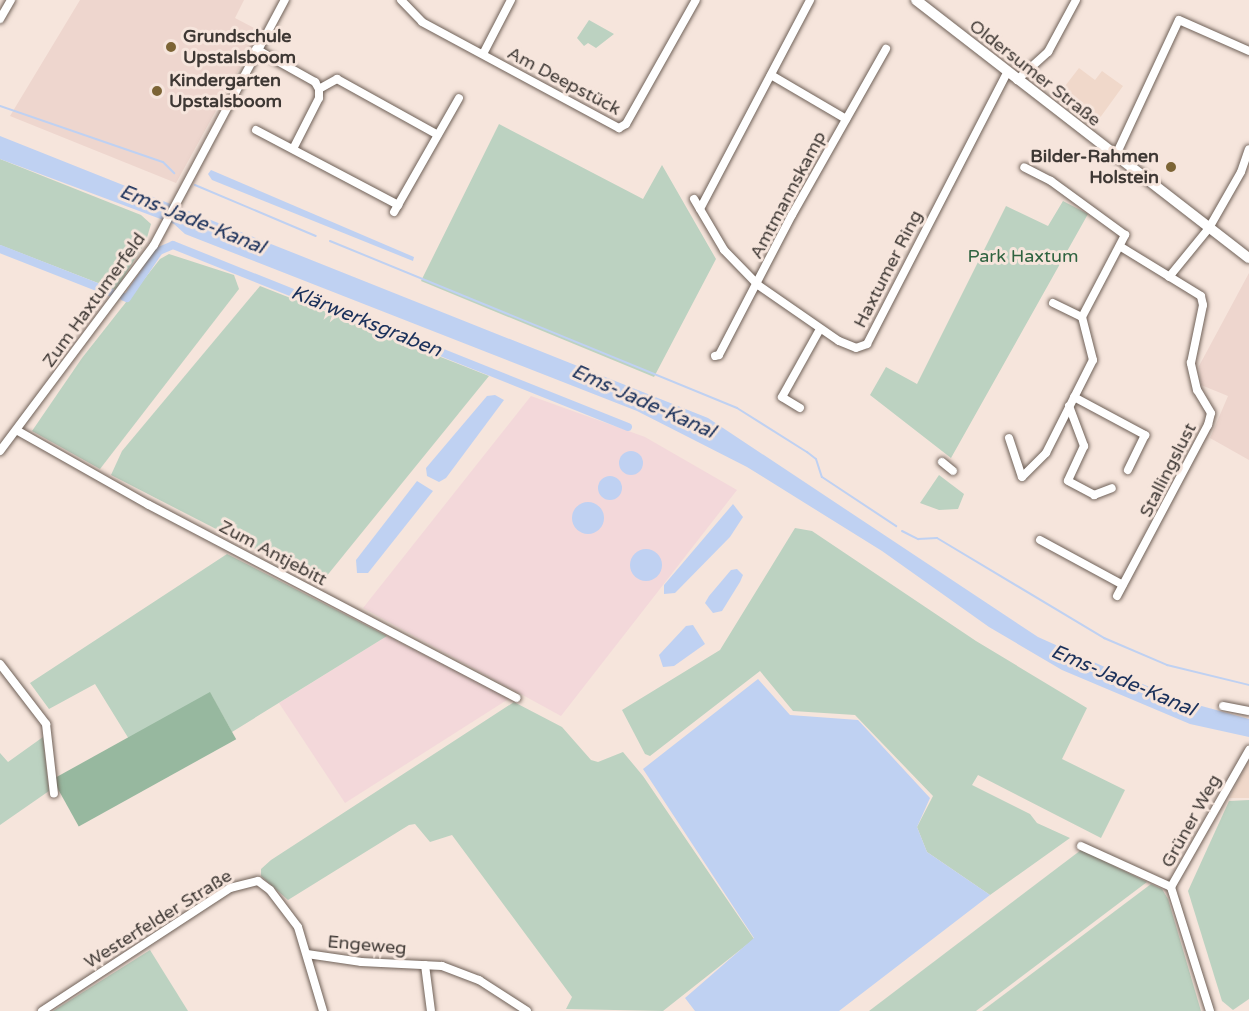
<!DOCTYPE html>
<html>
<head>
<meta charset="utf-8">
<style>
	body { margin:0 }
	#map { position:relative; width:1249px; height:1011px; overflow:hidden; background:#f6e5dc; font-family:"Varela Round",sans-serif }
	div>[style] { position:absolute }
	[style*='--x'] { left:calc(var(--x)*1px); top:calc(var(--y)*1px); width:calc(var(--w)*1px); rotate:calc(var(--a)*1deg) }
	.built>* { inset:0; background:#f0d8ca }
	.industrial>* { inset:0; background:#f3d8da }
	.education>* { inset:0; background:#eed6ce }
	.green>* { inset:0; background:#bcd2c1 }
	.forest>* { inset:0; background:#97b89f; transform-origin:0 0 }
	.water>* { inset:0; background:#bfd1f2 }
	.round { border-radius:50% }
	.stream>* { height:2px; margin:-1px; padding:0 1px; transform-origin:1px; border-radius:1px; background:#bfd1f2 }
	.canal>* { height:8px; margin:-4px; padding:0 4px; transform-origin:4px; border-radius:4px; background:#bfd1f2 }
	.roads { filter:drop-shadow(0 0 2px #6f6158) drop-shadow(0 0 2px #6f6158) }
	.street>* { height:8px; margin:-4px; padding:0 4px; transform-origin:4px; border-radius:4px; background:#fff }
	.secondary>* { height:10px; margin:-5px; padding:0 5px; transform-origin:5px; border-radius:5px; background:#fff }
	.dots>* { width:16px; height:16px; translate:-50% -50%; box-sizing:border-box; border:3px solid #f6e5dc; border-radius:50% }
	span { translate:-50% -50%; white-space:nowrap; text-align:center; line-height:1.15; -webkit-text-stroke:6px #f6e5dc; paint-order:stroke }
	.poi-label { font-size:18px; color:#3e3834; font-weight:700 }
	.left { translate:0 -50%; text-align:left }
	.right { translate:-100% -50%; text-align:right }
	.street-label { font-size:18px; color:#3e3834 }
	.park-label { font-size:18px; color:#2f6340 }
	.water-label { font-size:20px; color:#1a305a; font-style:italic }
</style>
</head>
<body>
<div id="map">
	<div class="built">
		<div style="clip-path:polygon(1079px 68px,1095px 80px,1102px 71px,1123px 86px,1094px 126px,1055px 99px)"></div>
		<div style="clip-path:polygon(1249px 760px,1249px 798px,1229px 798px)"></div>
	</div>
	<div class="industrial">
		<div style="clip-path:polygon(531px 396px,645px 437px,737px 490px,561px 716px,363px 608px)"></div>
		<div style="clip-path:polygon(387px 636px,510px 698px,345px 803px,279px 703px)"></div>
	</div>
	<div class="education">
		<div style="clip-path:polygon(80px 0,244px 0,235px 18px,260px 31px,176px 183px,10px 116px)"></div>
		<div style="clip-path:polygon(1249px 273px,1249px 460px,1210px 438px,1228px 396px,1201px 385px,1199px 366px)"></div>
	</div>
	<div class="green">
		<div style="clip-path:polygon(589px 20px,614px 34px,596px 48px,588px 43px,584px 46px,577px 38px)"></div>
		<div style="clip-path:polygon(499px 124px,643px 199px,662px 165px,716px 259px,654px 377px,421px 281px)"></div>
		<div style="clip-path:polygon(0 159px,141px 215px,151px 224px,146px 241px,116px 290px,0 245px)"></div>
		<div style="clip-path:polygon(1063px 201px,1088px 214px,951px 458px,870px 395px,886px 367px,917px 384px,1006px 206px,1048px 226px)"></div>
		<div style="clip-path:polygon(169px 254px,234px 275px,239px 289px,100px 469px,32px 431px,82px 358px,160px 259px)"></div>
		<div style="clip-path:polygon(260px 286px,489px 376px,321px 583px,111px 475px,122px 451px)"></div>
		<div style="clip-path:polygon(939px 475px,964px 494px,958px 509px,939px 510px,920px 503px)"></div>
		<div style="clip-path:polygon(795px 528px,812px 531px,976px 641px,1087px 708px,1062px 759px,1125px 790px,1101px 838px,978px 775px,972px 785px,1030px 814px,1037px 823px,1070px 838px,990px 895px,927px 852px,917px 827px,933px 796px,855px 715px,793px 711px,760px 671px,650px 756px,645px 754px,622px 710px,720px 650px)"></div>
		<div style="clip-path:polygon(227px 554px,387px 636px,232px 732px,210px 693px,132px 744px,95px 684px,49px 709px,30px 683px)"></div>
		<div style="clip-path:polygon(514px 702px,562px 727px,591px 760px,598px 762px,623px 752px,643px 776px,754px 939px,663px 1011px,566px 1009px,572px 997px,452px 835px,430px 842px,415px 824px,409px 825px,288px 900px,261px 876px,261px 869px,271px 860px)"></div>
		<div style="clip-path:polygon(43px 737px,49px 791px,0 825px,0 753px,8px 762px)"></div>
		<div style="clip-path:polygon(1249px 800px,1249px 999px,1233px 1010px,1222px 1001px,1188px 891px,1229px 801px)"></div>
		<div style="clip-path:polygon(1081px 850px,1147px 882px,976px 1011px,869px 1011px)"></div>
		<div style="clip-path:polygon(1151px 884px,1162px 889px,1168px 899px,1201px 1011px,982px 1011px)"></div>
		<div style="clip-path:polygon(150px 950px,188px 1011px,53px 1011px)"></div>
	</div>
	<div class="forest">
		<div style="left:210px;top:692px;width:54px;height:180px;rotate:61deg"></div>
	</div>
	<div class="water">
		<div style="clip-path:polygon(0 136px,708px 418px,1038px 637px,1176px 699px,1249px 719px,1249px 737px,1190px 724px,1062px 670px,989px 627px,882px 551px,747px 467px,637px 411px,185px 234px,174px 224px,0 159px)"></div>
		<div style="clip-path:polygon(211px 170px,414px 257px,413px 261px,212px 180px,208px 174px)"></div>
		<div style="clip-path:polygon(495px 395px,504px 400px,446px 478px,439px 482px,427px 476px,426px 468px,487px 396px)"></div>
		<div class="round" style="left:619px;top:451px;width:24px;height:24px"></div>
		<div class="round" style="left:598px;top:476px;width:24px;height:24px"></div>
		<div style="clip-path:polygon(417px 481px,433px 491px,368px 573px,357px 573px,356px 560px)"></div>
		<div class="round" style="left:572px;top:502px;width:32px;height:32px"></div>
		<div style="clip-path:polygon(733px 504px,743px 517px,730px 537px,675px 593px,664px 594px,664px 585px)"></div>
		<div class="round" style="left:630px;top:549px;width:32px;height:32px"></div>
		<div style="clip-path:polygon(737px 569px,743px 575px,740px 582px,722px 611px,713px 613px,705px 603px,709px 596px,731px 570px)"></div>
		<div style="clip-path:polygon(693px 625px,705px 644px,674px 666px,663px 667px,659px 655px,686px 626px)"></div>
		<div style="clip-path:polygon(758px 679px,790px 715px,858px 720px,930px 798px,917px 827px,927px 852px,990px 895px,839px 1011px,695px 1011px,685px 998px,754px 938px,643px 769px)"></div>
	</div>
	<div class="stream">
		<div style="--x:0;--y:106;--w:172;--a:19"></div>
		<div style="--x:163;--y:162;--w:16;--a:45"></div>
		<div style="--x:195;--y:185;--w:131;--a:22.9"></div>
		<div style="--x:330;--y:241;--w:440;--a:22.3"></div>
		<div style="--x:737;--y:408;--w:83;--a:32.2"></div>
		<div style="--x:807;--y:452;--w:11;--a:38"></div>
		<div style="--x:816;--y:459;--w:19;--a:72"></div>
		<div style="--x:822;--y:477;--w:89;--a:33.5"></div>
		<div style="--x:902;--y:531;--w:18;--a:27"></div>
		<div style="--x:918;--y:539;--w:19;--a:-3"></div>
		<div style="--x:937;--y:538;--w:195;--a:30.9"></div>
		<div style="--x:1104;--y:638;--w:69;--a:23.2"></div>
		<div style="--x:1167;--y:665;--w:84;--a:13.7"></div>
	</div>
	<div class="canal">
		<div style="--x:0;--y:249;--w:120;--a:21.4"></div>
		<div style="--x:124;--y:297;--w:3;--a:18"></div>
		<div style="--x:127;--y:298;--w:57;--a:-55.8"></div>
		<div style="--x:159;--y:251;--w:15;--a:-23"></div>
		<div style="--x:173;--y:245;--w:490;--a:21.8"></div>
	</div>
	<div class="roads">
		<div class="street">
			<div style="--x:401;--y:0;--w:30;--a:46"></div>
			<div style="--x:422;--y:22;--w:224;--a:28.3"></div>
			<div style="--x:619;--y:128;--w:8;--a:-30"></div>
			<div style="--x:626;--y:124;--w:142;--a:-60.6"></div>
			<div style="--x:0;--y:19;--w:22;--a:-60"></div>
			<div style="--x:256;--y:49;--w:68;--a:29.2"></div>
			<div style="--x:315;--y:82;--w:8;--a:60"></div>
			<div style="--x:319;--y:89;--w:9;--a:90"></div>
			<div style="--x:319;--y:98;--w:57;--a:117"></div>
			<div style="--x:483;--y:54;--w:61;--a:-62.6"></div>
			<div style="--x:771;--y:75;--w:87;--a:30.4"></div>
			<div style="--x:1017;--y:80;--w:42;--a:-42.1"></div>
			<div style="--x:1048;--y:52;--w:59;--a:-61.7"></div>
			<div style="--x:319;--y:89;--w:21;--a:-29"></div>
			<div style="--x:337;--y:79;--w:115;--a:29"></div>
			<div style="--x:256;--y:130;--w:161;--a:27.8"></div>
			<div style="--x:1115;--y:157;--w:151;--a:-65"></div>
			<div style="--x:1179;--y:20;--w:77;--a:23.9"></div>
			<div style="--x:694;--y:199;--w:59;--a:59.5"></div>
			<div style="--x:724;--y:250;--w:49;--a:45.8"></div>
			<div style="--x:758;--y:285;--w:98;--a:34.7"></div>
			<div style="--x:839;--y:341;--w:18;--a:22"></div>
			<div style="--x:856;--y:348;--w:12;--a:-20"></div>
			<div style="--x:867;--y:344;--w:305;--a:-62.7"></div>
			<div style="--x:700;--y:209;--w:236;--a:-62.2"></div>
			<div style="--x:394;--y:212;--w:131;--a:-60.3"></div>
			<div style="--x:1169;--y:277;--w:63;--a:-50.8"></div>
			<div style="--x:1209;--y:228;--w:64;--a:-60.3"></div>
			<div style="--x:1241;--y:172;--w:24;--a:-71"></div>
			<div style="--x:1053;--y:303;--w:32;--a:26"></div>
			<div style="--x:715;--y:356;--w:4;--a:-14"></div>
			<div style="--x:719;--y:355;--w:158;--a:-62.5"></div>
			<div style="--x:792;--y:215;--w:191;--a:-60.5"></div>
			<div style="--x:1074;--y:397;--w:81;--a:28.2"></div>
			<div style="--x:1145;--y:435;--w:39;--a:116"></div>
			<div style="--x:1069;--y:406;--w:43;--a:69.4"></div>
			<div style="--x:1084;--y:446;--w:38;--a:115"></div>
			<div style="--x:1068;--y:481;--w:30;--a:28"></div>
			<div style="--x:1094;--y:495;--w:19;--a:-21"></div>
			<div style="--x:800;--y:408;--w:21;--a:-149"></div>
			<div style="--x:782;--y:397;--w:78;--a:-60.8"></div>
			<div style="--x:18;--y:431;--w:150;--a:29.5"></div>
			<div style="--x:149;--y:505;--w:415;--a:27.7"></div>
			<div style="--x:1009;--y:438;--w:41;--a:71.6"></div>
			<div style="--x:1022;--y:477;--w:34;--a:-45"></div>
			<div style="--x:1046;--y:453;--w:104;--a:-63.2"></div>
			<div style="--x:1093;--y:360;--w:44;--a:-104.3"></div>
			<div style="--x:1082;--y:317;--w:93;--a:-62.3"></div>
			<div style="--x:1125;--y:235;--w:92;--a:-143.9"></div>
			<div style="--x:1051;--y:181;--w:30;--a:-153"></div>
			<div style="--x:0;--y:451;--w:257;--a:-53.2"></div>
			<div style="--x:154;--y:245;--w:278;--a:-61.9"></div>
			<div style="--x:942;--y:462;--w:14;--a:39"></div>
			<div style="--x:1040;--y:540;--w:94;--a:28.5"></div>
			<div style="--x:1117;--y:596;--w:194;--a:-62"></div>
			<div style="--x:1208;--y:425;--w:12;--a:-76"></div>
			<div style="--x:1211;--y:413;--w:27;--a:-121"></div>
			<div style="--x:1197;--y:390;--w:28;--a:-103"></div>
			<div style="--x:1191;--y:363;--w:59;--a:-78.3"></div>
			<div style="--x:1203;--y:305;--w:9;--a:-103"></div>
			<div style="--x:1201;--y:296;--w:94;--a:-148.5"></div>
			<div style="--x:0;--y:664;--w:76;--a:52.5"></div>
			<div style="--x:46;--y:724;--w:70;--a:83.5"></div>
			<div style="--x:1223;--y:706;--w:26;--a:11"></div>
			<div style="--x:1081;--y:846;--w:99;--a:24.5"></div>
			<div style="--x:307;--y:954;--w:55;--a:8.4"></div>
			<div style="--x:361;--y:962;--w:81;--a:2.8"></div>
			<div style="--x:442;--y:966;--w:40;--a:21"></div>
			<div style="--x:479;--y:980;--w:57;--a:32.9"></div>
			<div style="--x:425;--y:965;--w:46;--a:82.6"></div>
			<div style="--x:42;--y:1011;--w:225;--a:-33.2"></div>
			<div style="--x:230;--y:888;--w:29;--a:-14"></div>
			<div style="--x:258;--y:881;--w:15;--a:37"></div>
			<div style="--x:270;--y:890;--w:46;--a:52.9"></div>
			<div style="--x:298;--y:927;--w:88;--a:73.4"></div>
			<div style="--x:1210;--y:1011;--w:130;--a:-107.5"></div>
			<div style="--x:1171;--y:887;--w:158;--a:-60.3"></div>
		</div>
		<div class="secondary">
			<div style="--x:916;--y:0;--w:421;--a:37.8"></div>
		</div>
	</div>
	<div class="dots">
		<div style="left:171px;top:47px;background:#7c6435"></div>
		<div style="left:157px;top:91px;background:#7c6435"></div>
		<div style="left:1171px;top:167px;background:#7c6435"></div>
	</div>
	<div class="poi-label">
		<span class="left" style="left:183px;top:47px">Grundschule<br>Upstalsboom</span>
		<span class="left" style="left:169px;top:91px">Kindergarten<br>Upstalsboom</span>
		<span class="right" style="left:1159px;top:167px">Bilder-Rahmen<br>Holstein</span>
	</div>
	<div class="street-label">
		<span style="left:1035px;top:73px;rotate:38deg">Oldersumer Straße</span>
		<span style="left:564px;top:81px;rotate:28deg">Am Deepstück</span>
		<span style="left:788px;top:195px;rotate:-62deg">Amtmannskamp</span>
		<span style="left:888px;top:269px;rotate:-63deg">Haxtumer Ring</span>
		<span style="left:94px;top:300px;rotate:-54deg">Zum Haxtumerfeld</span>
		<span style="left:1168px;top:470px;rotate:-63deg">Stallingslust</span>
		<span style="left:273px;top:553px;rotate:28deg">Zum Antjebitt</span>
		<span style="left:1191px;top:821px;rotate:-61deg">Grüner Weg</span>
		<span style="left:158px;top:919px;rotate:-32deg">Westerfelder Straße</span>
		<span style="left:367px;top:945px;rotate:5deg">Engeweg</span>
	</div>
	<div class="park-label">
		<span style="left:1023px;top:256px">Park Haxtum</span>
	</div>
	<div class="water-label">
		<span style="left:192px;top:220px;rotate:22deg">Ems-Jade-Kanal</span>
		<span style="left:366px;top:322px;rotate:22deg">Klärwerksgraben</span>
		<span style="left:643px;top:402px;rotate:24deg">Ems-Jade-Kanal</span>
		<span style="left:1123px;top:681px;rotate:23deg">Ems-Jade-Kanal</span>
	</div>
</div>
</body>
</html>
